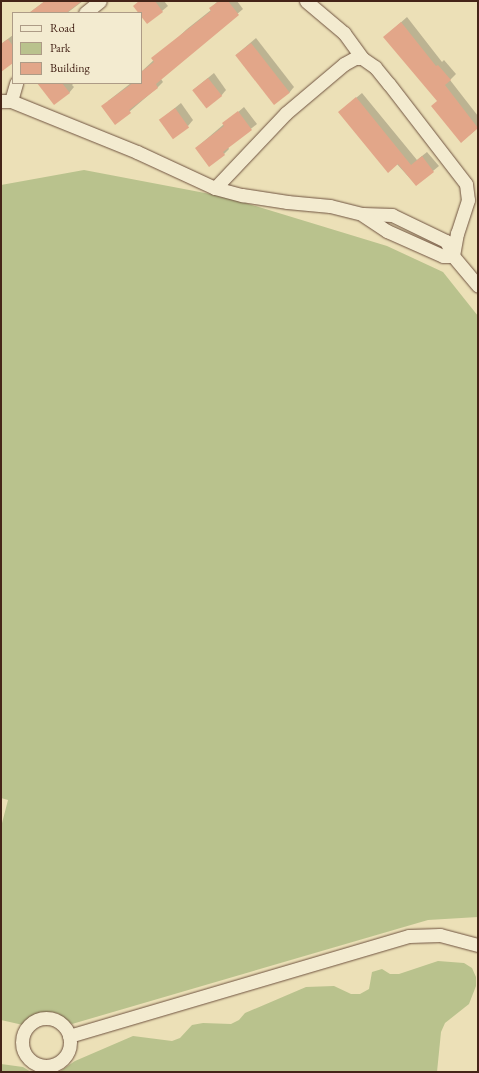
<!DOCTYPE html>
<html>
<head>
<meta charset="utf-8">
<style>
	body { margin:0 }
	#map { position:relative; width:479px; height:1073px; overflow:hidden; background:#ece0b7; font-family:"EB Garamond",serif }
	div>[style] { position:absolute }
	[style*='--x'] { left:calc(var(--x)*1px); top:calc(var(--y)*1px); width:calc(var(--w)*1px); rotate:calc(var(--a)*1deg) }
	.green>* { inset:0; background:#b9c28d }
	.shadow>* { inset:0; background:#0003 }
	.building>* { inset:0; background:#e2a689; transform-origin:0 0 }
	.roads { filter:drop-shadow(0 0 1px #6f5340) drop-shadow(0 0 1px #6f5340) }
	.street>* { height:13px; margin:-6.5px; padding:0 6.5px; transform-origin:6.5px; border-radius:6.5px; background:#f3ebd0 }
	.street>.ring { margin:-6.5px; padding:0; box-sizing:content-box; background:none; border:13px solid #f3ebd0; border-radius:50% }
	span { translate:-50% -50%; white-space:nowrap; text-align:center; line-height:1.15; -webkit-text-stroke:3px #f3ebd0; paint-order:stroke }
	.frame { position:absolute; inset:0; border:2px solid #452418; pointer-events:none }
	.legend { position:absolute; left:12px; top:12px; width:130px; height:72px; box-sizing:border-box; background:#f3ebd0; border:1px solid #ad9b86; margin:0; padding:5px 7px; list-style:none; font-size:12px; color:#452418 }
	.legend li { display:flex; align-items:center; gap:8px; height:20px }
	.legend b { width:20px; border:1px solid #ad9b86 }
</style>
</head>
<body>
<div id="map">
	<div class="green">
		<div style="clip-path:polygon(84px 170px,226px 197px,387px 246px,443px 272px,478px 316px,478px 917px,428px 920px,72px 1024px,57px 1013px,48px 1012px,38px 1013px,23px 1025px,1px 1020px,1px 827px,8px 800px,1px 798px,1px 185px)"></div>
		<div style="clip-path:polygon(438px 961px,464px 963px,472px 968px,476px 977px,476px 986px,469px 1004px,445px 1023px,441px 1032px,437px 1072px,59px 1072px,75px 1061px,133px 1036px,172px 1041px,180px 1038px,192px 1025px,203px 1023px,231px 1024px,239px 1020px,245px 1013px,306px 987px,334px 986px,351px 994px,360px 994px,369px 989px,372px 972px,382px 969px,390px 974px,399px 974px)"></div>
		<div style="clip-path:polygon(1px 1064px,23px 1067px,31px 1072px,1px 1072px)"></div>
	</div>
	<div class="shadow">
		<div style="clip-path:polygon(45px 1px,83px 1px,67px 13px,29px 13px)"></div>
		<div style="clip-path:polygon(139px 1px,164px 1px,168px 6px,162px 11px)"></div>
		<div style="clip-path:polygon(218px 1px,237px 1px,243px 9px,161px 79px,163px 82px,158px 87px,115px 124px,108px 101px,131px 83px,141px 83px,141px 72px,187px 29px,211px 10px,210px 9px)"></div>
		<div style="clip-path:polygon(407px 17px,442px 62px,444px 60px,456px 74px,450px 80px,478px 116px,478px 128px,461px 142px,438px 100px,390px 32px)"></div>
		<div style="clip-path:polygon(13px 35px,13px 62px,1px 71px,1px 44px)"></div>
		<div style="clip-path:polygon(256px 38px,294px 87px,289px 93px,236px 55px)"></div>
		<div style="clip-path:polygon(214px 73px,226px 90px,221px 96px,193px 90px)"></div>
		<div style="clip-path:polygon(45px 83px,74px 83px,72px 85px,74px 87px,69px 93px)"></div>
		<div style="clip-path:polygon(362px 93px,417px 160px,427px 152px,439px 166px,416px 185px,345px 107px)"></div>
		<div style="clip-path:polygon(181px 103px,193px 120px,188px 126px,160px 120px)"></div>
		<div style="clip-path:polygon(244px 107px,257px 124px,228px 147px,229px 149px,224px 154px,196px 148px)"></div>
	</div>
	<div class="building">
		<div style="clip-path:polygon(45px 1px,82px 1px,66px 13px,29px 13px)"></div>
		<div style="clip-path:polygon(139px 1px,155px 1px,163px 12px,147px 24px,133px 6px)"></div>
		<div style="clip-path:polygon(219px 1px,228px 1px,239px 15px,156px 84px,158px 88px,129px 110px,131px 113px,115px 125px,101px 106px,133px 83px,141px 83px,141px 72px,154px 62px,151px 58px,211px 11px,209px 8px)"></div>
		<div style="clip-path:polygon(401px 22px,436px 66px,438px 65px,451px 80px,445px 85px,478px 128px,461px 143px,431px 106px,437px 101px,383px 37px)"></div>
		<div style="clip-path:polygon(8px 39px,13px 46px,13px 63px,1px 72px,1px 44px)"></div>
		<div style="left:251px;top:43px;width:63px;height:20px;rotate:52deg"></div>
		<div style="left:208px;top:78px;width:23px;height:20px;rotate:52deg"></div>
		<div style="clip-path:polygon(37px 83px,62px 83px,70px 93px,54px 105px)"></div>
		<div style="clip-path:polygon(356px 97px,411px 165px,422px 156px,434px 172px,416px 186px,398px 164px,388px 173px,338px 112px)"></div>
		<div style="left:175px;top:108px;width:24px;height:20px;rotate:54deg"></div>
		<div style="clip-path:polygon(238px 111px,252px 130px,223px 152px,225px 155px,209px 167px,195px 148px,224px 126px,222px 123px)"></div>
	</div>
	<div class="roads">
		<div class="street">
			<div style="--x:306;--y:1;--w:50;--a:40.1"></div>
			<div style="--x:344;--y:33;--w:31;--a:54"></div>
			<div style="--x:85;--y:13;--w:19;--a:-39"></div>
			<div style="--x:1;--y:101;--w:10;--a:0"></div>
			<div style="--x:11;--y:101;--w:136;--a:22"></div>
			<div style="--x:137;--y:152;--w:86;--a:24.8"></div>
			<div style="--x:215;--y:188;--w:28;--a:15"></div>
			<div style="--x:242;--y:195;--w:46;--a:8.8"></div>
			<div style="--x:287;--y:202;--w:43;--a:5.3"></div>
			<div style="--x:330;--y:206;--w:34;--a:14"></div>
			<div style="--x:363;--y:214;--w:29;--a:2"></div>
			<div style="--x:392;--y:215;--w:60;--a:25.7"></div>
			<div style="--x:446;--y:241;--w:17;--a:65"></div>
			<div style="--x:453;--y:256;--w:39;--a:50"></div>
			<div style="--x:11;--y:101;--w:19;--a:-74"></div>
			<div style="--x:215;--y:188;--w:103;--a:-46.6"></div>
			<div style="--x:286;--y:113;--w:76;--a:-40.2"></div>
			<div style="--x:344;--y:64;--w:13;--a:-29"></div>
			<div style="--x:355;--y:58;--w:7;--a:0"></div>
			<div style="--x:362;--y:58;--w:16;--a:35"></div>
			<div style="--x:375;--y:67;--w:22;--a:51"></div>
			<div style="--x:389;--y:84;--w:126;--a:52.4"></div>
			<div style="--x:466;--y:184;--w:16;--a:83"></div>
			<div style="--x:468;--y:200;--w:35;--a:108"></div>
			<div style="--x:457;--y:233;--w:23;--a:100"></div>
			<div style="--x:363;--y:215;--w:29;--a:34"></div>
			<div style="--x:387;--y:231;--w:61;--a:24.1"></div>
			<div style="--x:443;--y:256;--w:10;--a:0"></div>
			<div class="ring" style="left:22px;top:1018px;width:35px;height:35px"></div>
			<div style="--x:69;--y:1036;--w:354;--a:-16.4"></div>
			<div style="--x:409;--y:936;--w:31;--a:-2"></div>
			<div style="--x:440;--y:935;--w:39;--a:15"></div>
		</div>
	</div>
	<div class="frame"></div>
	<ul class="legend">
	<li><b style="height:5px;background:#f3ebd0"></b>Road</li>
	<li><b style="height:11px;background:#b9c28d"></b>Park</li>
	<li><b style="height:11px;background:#e2a689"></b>Building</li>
	</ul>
</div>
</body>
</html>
